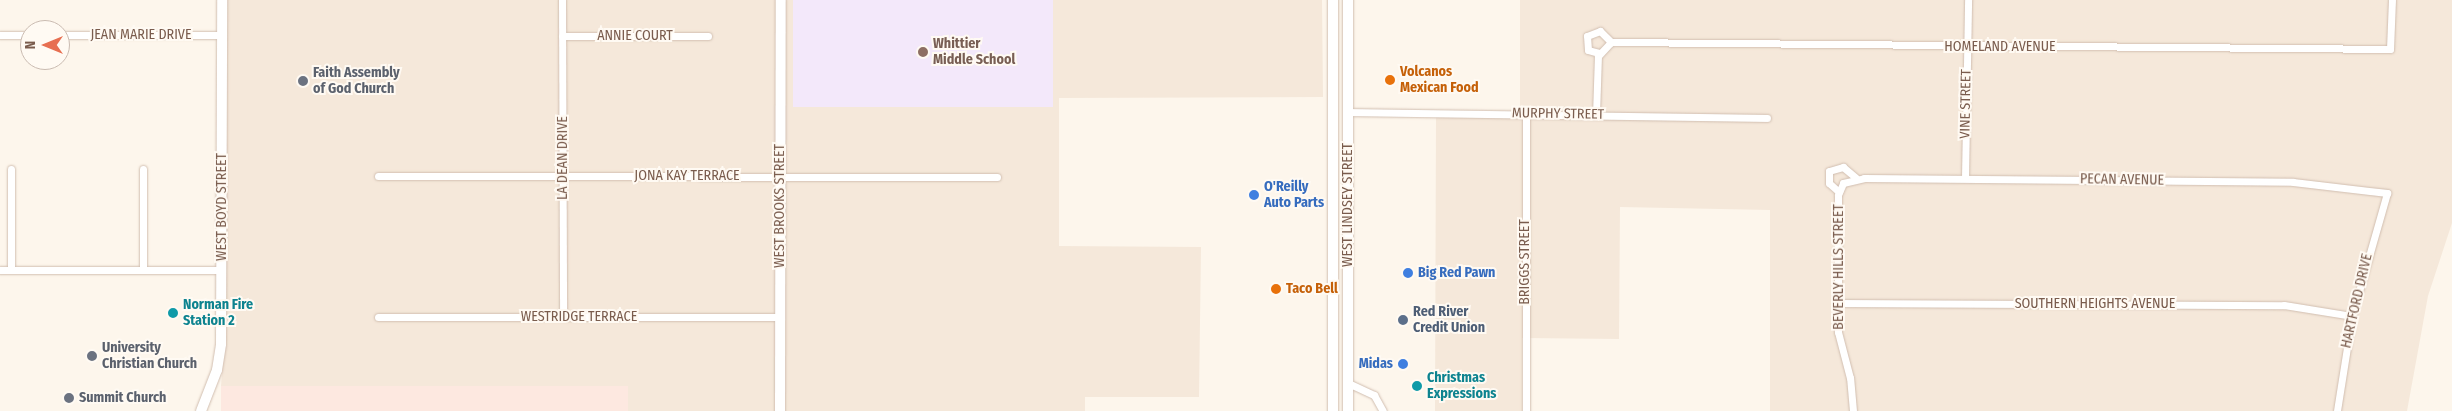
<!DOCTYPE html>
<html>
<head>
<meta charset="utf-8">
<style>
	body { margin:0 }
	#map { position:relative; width:2452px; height:411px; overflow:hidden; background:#fdf6ec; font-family:"Fira Sans Condensed",sans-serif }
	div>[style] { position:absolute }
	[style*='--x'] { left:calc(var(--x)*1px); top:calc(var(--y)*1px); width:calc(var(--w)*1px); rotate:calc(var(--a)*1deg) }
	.residential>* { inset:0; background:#f5e8da }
	.commercial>* { inset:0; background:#fde8e0; transform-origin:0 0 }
	.education>* { inset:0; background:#f3e8fa; transform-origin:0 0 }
	.roads { filter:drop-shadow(0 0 1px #d1beb0) drop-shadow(0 0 1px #d1beb0) }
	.street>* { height:7px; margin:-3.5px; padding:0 3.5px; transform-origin:3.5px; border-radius:3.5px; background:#fff }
	.secondary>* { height:10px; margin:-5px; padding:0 5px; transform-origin:5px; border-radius:5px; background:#fff }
	.dots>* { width:14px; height:14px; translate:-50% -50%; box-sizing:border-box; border:2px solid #fffaf3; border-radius:50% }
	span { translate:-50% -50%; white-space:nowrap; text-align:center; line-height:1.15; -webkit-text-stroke:4px #fffaf3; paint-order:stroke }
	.street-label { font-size:14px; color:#7a5c4d }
	.education-label { font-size:14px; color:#785e54; font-weight:700 }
	.left { translate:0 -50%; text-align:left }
	.food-label { font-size:14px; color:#c56008; font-weight:700 }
	.worship-label { font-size:14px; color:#5b616d; font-weight:700 }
	.shop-label { font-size:14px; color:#366cbe; font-weight:700 }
	.right { translate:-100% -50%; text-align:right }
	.culture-label { font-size:14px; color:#0d838f; font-weight:700 }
	.service-label { font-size:14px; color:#4e5e75; font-weight:700 }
	.north { position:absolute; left:20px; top:20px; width:50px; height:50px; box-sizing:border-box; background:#fffaf3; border:1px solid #cabbb1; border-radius:50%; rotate:270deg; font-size:14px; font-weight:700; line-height:20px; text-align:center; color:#7a5c4d }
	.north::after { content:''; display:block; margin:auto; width:18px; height:22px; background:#e76f51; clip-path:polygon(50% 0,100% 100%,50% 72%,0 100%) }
</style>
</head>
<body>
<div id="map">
	<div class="residential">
		<div style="clip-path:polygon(225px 0,793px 0,794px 107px,1052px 103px,1053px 0,1322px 0,1323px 97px,1059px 98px,1059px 246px,1201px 247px,1199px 397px,1085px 397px,1085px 411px,628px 411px,628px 387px,221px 386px,225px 334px)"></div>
		<div style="clip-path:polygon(1520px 0,2452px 0,2452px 223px,2428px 296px,2407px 411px,1770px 411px,1770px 210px,1620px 207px,1619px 339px,1522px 338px,1522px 411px,1435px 411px,1436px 115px,1520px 116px)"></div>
	</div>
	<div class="commercial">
		<div style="left:221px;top:386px;width:407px;height:28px"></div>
	</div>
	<div class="education">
		<div style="left:793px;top:0;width:260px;height:107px"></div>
	</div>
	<div class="roads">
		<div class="street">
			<div style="--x:562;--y:0;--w:317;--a:89.8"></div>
			<div style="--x:0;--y:35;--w:30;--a:0"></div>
			<div style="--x:60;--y:35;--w:162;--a:0"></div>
			<div style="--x:562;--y:36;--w:146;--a:0"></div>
			<div style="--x:1599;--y:53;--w:11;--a:-165"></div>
			<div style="--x:1588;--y:50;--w:14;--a:-94"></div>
			<div style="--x:1587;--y:36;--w:14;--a:-21"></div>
			<div style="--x:1600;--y:31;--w:16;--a:45"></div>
			<div style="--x:1348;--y:112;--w:419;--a:0.8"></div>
			<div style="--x:1596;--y:115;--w:59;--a:-88.1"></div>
			<div style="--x:1598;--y:56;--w:19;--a:-47"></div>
			<div style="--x:1611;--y:42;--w:779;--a:0.51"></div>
			<div style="--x:2390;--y:49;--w:49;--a:-87.7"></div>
			<div style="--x:11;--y:169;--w:101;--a:90"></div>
			<div style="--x:143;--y:169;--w:101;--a:90"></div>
			<div style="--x:378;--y:176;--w:619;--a:0.09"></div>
			<div style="--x:1965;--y:178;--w:178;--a:-89"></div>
			<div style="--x:1839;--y:192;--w:13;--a:-138"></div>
			<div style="--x:1829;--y:183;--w:12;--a:-90"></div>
			<div style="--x:1829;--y:171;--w:15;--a:-16"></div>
			<div style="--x:1843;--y:167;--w:17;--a:40"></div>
			<div style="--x:0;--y:270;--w:221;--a:0"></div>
			<div style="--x:1837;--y:303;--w:447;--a:0.3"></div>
			<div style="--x:2284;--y:305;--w:69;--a:9.2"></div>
			<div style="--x:378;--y:317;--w:402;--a:0"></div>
			<div style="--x:1348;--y:383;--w:29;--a:25"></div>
			<div style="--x:1374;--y:395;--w:18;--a:61"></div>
			<div style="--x:1526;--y:411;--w:298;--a:-90"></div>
			<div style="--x:1853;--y:411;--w:33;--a:-95"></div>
			<div style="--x:1850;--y:378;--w:48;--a:-104.6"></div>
			<div style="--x:1838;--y:332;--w:137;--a:-90"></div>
			<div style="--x:1838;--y:195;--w:13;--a:-67"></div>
			<div style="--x:1843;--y:183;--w:22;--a:-13"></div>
			<div style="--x:1864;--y:178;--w:429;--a:0.5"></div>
			<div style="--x:2293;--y:182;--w:95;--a:6.7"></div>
			<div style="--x:2387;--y:193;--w:128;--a:105.9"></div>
			<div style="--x:2352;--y:316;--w:96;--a:99"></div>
		</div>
		<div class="secondary">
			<div style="--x:201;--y:411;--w:44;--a:-68.7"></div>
			<div style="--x:217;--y:370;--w:26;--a:-81"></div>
			<div style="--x:221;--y:344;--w:344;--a:-89.8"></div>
			<div style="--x:780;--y:411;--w:411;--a:-89.9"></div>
			<div style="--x:1333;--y:411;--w:411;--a:-90"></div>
			<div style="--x:1348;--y:411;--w:411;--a:-90"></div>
		</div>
	</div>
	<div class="dots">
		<div style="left:923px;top:52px;background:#8d6e63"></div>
		<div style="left:1390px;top:80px;background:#e8710a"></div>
		<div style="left:303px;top:81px;background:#6b7280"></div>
		<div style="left:1254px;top:195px;background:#3f7fe0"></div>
		<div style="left:1408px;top:273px;background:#3f7fe0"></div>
		<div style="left:1276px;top:289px;background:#e8710a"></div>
		<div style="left:173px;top:313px;background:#0f9aa8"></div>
		<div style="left:1403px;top:320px;background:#5c6f8a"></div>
		<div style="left:92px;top:356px;background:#6b7280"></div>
		<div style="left:1403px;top:364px;background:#3f7fe0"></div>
		<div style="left:1417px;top:386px;background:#0f9aa8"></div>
		<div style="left:69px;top:398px;background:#6b7280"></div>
	</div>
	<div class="street-label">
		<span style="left:141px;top:35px">JEAN MARIE DRIVE</span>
		<span style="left:635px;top:36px">ANNIE COURT</span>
		<span style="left:2000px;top:47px">HOMELAND AVENUE</span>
		<span style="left:1966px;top:104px;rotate:-89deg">VINE STREET</span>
		<span style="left:1558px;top:114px;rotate:1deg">MURPHY STREET</span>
		<span style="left:563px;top:158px;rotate:-90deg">LA DEAN DRIVE</span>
		<span style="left:687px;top:176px">JONA KAY TERRACE</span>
		<span style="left:2122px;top:180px;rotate:1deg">PECAN AVENUE</span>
		<span style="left:1348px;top:205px;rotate:-90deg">WEST LINDSEY STREET</span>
		<span style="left:780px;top:206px;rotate:-90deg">WEST BROOKS STREET</span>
		<span style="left:222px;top:207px;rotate:-90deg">WEST BOYD STREET</span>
		<span style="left:1525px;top:262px;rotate:-90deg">BRIGGS STREET</span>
		<span style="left:1839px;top:267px;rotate:-90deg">BEVERLY HILLS STREET</span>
		<span style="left:2357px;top:301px;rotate:-77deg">HARTFORD DRIVE</span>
		<span style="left:2095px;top:304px">SOUTHERN HEIGHTS AVENUE</span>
		<span style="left:579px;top:317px">WESTRIDGE TERRACE</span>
	</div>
	<div class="education-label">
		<span class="left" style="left:933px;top:52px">Whittier<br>Middle School</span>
	</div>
	<div class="food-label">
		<span class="left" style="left:1400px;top:80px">Volcanos<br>Mexican Food</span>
		<span class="left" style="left:1286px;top:289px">Taco Bell</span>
	</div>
	<div class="worship-label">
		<span class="left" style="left:313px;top:81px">Faith Assembly<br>of God Church</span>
		<span class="left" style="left:102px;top:356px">University<br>Christian Church</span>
		<span class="left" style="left:79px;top:398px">Summit Church</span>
	</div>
	<div class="shop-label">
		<span class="left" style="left:1264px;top:195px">O'Reilly<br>Auto Parts</span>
		<span class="left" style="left:1418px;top:273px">Big Red Pawn</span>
		<span class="right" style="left:1393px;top:364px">Midas</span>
	</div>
	<div class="culture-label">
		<span class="left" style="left:183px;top:313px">Norman Fire<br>Station 2</span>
		<span class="left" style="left:1427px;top:386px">Christmas<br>Expressions</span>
	</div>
	<div class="service-label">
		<span class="left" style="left:1413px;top:320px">Red River<br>Credit Union</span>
	</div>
	<div class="north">N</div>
</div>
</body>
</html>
